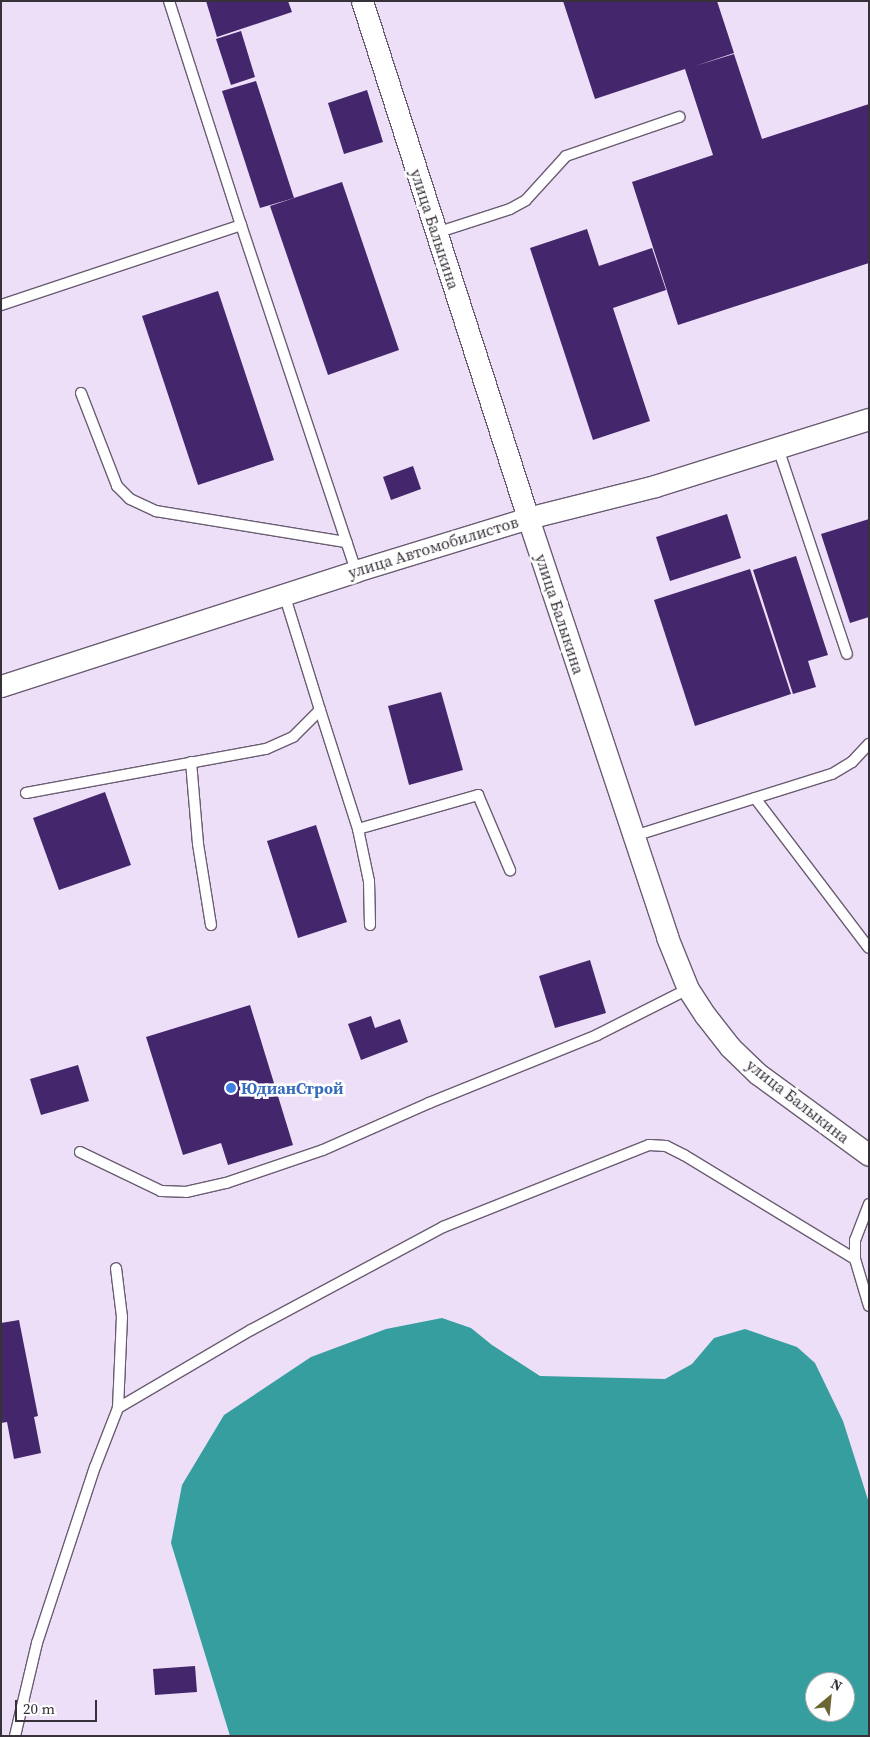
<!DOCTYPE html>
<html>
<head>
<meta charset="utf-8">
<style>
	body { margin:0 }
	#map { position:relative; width:870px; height:1737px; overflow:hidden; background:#eedff8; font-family:"Source Serif 4",serif }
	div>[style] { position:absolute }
	.water>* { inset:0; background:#369e9e }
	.building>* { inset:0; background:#43266b }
	.roads { filter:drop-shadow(1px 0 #6a5d72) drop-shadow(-1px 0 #6a5d72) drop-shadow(0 1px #6a5d72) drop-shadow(0 -1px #6a5d72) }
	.service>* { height:10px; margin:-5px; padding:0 5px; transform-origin:5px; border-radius:5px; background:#fff }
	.minor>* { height:21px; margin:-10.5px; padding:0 10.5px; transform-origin:10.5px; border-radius:10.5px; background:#fff }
	.dots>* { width:14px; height:14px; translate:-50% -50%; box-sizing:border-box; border:2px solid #fff; border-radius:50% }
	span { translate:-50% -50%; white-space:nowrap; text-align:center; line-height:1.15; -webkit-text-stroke:5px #fff; paint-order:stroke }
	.street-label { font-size:16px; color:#37313a }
	.shop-label { font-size:16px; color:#366cbe; font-weight:700 }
	.left { translate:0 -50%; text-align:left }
	.frame { position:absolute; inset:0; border:2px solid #37313a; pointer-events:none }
	.north { position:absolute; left:805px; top:1672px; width:50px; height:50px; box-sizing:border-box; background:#fff; border:1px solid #afadb0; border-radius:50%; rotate:28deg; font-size:14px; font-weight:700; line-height:20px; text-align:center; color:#37313a }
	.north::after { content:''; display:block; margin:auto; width:18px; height:22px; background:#6c6633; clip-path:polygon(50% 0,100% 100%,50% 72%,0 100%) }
	.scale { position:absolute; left:15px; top:1700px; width:82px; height:22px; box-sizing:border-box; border:2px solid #37313a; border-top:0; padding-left:6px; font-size:15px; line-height:18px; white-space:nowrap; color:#37313a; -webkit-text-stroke:4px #fff; paint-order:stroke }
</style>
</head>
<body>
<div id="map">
	<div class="water">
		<div style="clip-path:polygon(evenodd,442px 1318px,471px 1328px,492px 1345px,540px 1376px,665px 1379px,692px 1364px,714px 1338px,745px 1329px,797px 1347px,815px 1363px,843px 1421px,869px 1503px,869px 1736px,230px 1736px,171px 1543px,182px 1485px,224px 1415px,311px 1357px,386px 1329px,442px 1318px,815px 1682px,845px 1682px,845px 1712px,815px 1712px,815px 1682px)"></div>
	</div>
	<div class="building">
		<div style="clip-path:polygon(206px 1px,288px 1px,292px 12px,217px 37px)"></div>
		<div style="clip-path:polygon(563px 1px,717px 1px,734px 53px,695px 66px,734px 54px,762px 139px,869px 104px,869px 263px,678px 325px,632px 182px,713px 155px,685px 69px,595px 99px)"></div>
		<div style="clip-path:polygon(241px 31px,255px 77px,231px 85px,216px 39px)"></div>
		<div style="clip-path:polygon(256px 81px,294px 198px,260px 208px,222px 91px)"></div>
		<div style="clip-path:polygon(367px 90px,383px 142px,344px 154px,328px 103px)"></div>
		<div style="clip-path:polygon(342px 182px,399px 350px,328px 375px,270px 206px)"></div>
		<div style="clip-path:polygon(587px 229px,599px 266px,652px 248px,666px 290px,613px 308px,650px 421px,593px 440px,530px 248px)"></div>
		<div style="clip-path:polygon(218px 291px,274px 460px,198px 485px,142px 316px)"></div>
		<div style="clip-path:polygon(413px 466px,421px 489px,391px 500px,383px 477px)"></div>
		<div style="clip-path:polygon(727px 514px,741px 558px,670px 581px,656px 537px)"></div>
		<div style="clip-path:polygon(869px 519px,869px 617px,850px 623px,821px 534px)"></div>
		<div style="clip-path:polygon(796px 556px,828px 655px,808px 661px,816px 687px,793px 694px,753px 570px)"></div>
		<div style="clip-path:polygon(750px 569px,791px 694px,695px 726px,654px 600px)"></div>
		<div style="clip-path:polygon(441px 692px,463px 770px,409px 785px,388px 706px)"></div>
		<div style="clip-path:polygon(105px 792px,131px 865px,59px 890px,33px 818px)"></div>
		<div style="clip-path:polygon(316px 825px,347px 922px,298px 938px,267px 841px)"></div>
		<div style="clip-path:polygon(590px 960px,606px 1013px,555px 1028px,539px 976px)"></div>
		<div style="clip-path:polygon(250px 1005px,293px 1145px,228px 1165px,221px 1143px,183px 1155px,146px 1037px)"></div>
		<div style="clip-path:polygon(371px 1016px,375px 1028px,400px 1019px,408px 1042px,361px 1060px,348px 1024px)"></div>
		<div style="clip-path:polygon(78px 1065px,89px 1101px,41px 1115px,30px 1079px)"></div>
		<div style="clip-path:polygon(19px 1320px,38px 1416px,34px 1417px,41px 1453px,14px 1459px,7px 1422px,1px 1423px,1px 1323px)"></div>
		<div style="clip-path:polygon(195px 1666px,197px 1692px,155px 1695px,153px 1669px)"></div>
	</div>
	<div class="roads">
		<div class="service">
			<div style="left:169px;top:1px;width:235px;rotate:72.2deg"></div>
			<div style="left:241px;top:225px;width:365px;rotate:71.6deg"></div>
			<div style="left:436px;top:233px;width:78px;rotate:-18deg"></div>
			<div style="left:510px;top:209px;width:18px;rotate:-29deg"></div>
			<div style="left:526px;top:200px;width:59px;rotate:-47.7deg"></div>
			<div style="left:566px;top:156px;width:120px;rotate:-19deg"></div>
			<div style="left:1px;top:305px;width:253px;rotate:-18.4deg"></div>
			<div style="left:81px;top:393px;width:100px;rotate:68.8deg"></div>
			<div style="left:117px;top:486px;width:18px;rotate:45deg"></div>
			<div style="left:130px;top:499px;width:29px;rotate:25deg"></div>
			<div style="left:156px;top:511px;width:193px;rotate:9.3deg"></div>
			<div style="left:778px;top:448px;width:217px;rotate:71.5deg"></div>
			<div style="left:320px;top:710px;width:125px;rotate:72.3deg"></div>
			<div style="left:358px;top:829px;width:53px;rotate:78.1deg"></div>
			<div style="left:369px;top:881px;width:44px;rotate:88.7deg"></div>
			<div style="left:191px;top:762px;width:82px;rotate:85.1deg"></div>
			<div style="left:198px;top:844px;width:82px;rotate:80.9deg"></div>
			<div style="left:26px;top:793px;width:244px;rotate:-10.4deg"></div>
			<div style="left:266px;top:749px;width:30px;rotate:-24deg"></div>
			<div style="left:293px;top:737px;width:38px;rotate:-45deg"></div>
			<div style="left:320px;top:710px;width:121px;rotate:-107.2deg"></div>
			<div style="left:755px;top:798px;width:188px;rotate:52.8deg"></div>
			<div style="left:358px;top:829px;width:125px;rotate:-15.8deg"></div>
			<div style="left:478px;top:795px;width:82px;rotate:66.9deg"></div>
			<div style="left:634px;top:836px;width:207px;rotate:-17.4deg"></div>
			<div style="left:832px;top:774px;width:23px;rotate:-31deg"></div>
			<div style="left:852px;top:762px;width:25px;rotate:-47deg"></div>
			<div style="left:80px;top:1152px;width:90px;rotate:25.7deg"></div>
			<div style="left:161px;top:1191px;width:25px;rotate:2deg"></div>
			<div style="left:186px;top:1192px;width:41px;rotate:-12.7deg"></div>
			<div style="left:226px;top:1183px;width:102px;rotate:-18.8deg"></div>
			<div style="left:323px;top:1150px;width:116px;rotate:-23.9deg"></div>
			<div style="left:429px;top:1103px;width:181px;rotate:-22deg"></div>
			<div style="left:597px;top:1035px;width:102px;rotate:-26.8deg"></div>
			<div style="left:869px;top:1204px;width:39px;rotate:111deg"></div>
			<div style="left:855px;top:1240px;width:19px;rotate:90deg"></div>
			<div style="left:855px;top:1259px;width:49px;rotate:73.4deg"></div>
			<div style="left:118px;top:1408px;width:154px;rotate:-30.4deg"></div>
			<div style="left:251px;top:1330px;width:218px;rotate:-28.2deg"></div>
			<div style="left:443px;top:1227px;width:222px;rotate:-21.7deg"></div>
			<div style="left:649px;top:1145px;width:17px;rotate:3deg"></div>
			<div style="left:666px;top:1146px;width:20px;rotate:27deg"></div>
			<div style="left:684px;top:1155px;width:200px;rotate:31.3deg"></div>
			<div style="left:15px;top:1736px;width:96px;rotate:-76.7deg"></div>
			<div style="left:37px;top:1643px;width:185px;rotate:-71.8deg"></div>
			<div style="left:95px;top:1467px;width:63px;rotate:-68.7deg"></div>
			<div style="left:118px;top:1408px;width:91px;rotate:-87.5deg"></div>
			<div style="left:122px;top:1317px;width:49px;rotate:-97deg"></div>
		</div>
		<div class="minor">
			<div style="left:362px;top:1px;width:543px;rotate:72.2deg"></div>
			<div style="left:528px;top:518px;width:441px;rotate:71.6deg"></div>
			<div style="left:667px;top:937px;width:56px;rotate:68deg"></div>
			<div style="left:688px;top:989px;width:31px;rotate:57deg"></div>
			<div style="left:705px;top:1015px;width:41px;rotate:52deg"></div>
			<div style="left:730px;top:1047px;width:39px;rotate:44deg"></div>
			<div style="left:758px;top:1074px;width:137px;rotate:36.1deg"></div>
			<div style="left:1px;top:686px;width:373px;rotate:-17.9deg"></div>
			<div style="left:356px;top:571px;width:180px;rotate:-17.1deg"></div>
			<div style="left:528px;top:518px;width:131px;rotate:-14.1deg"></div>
			<div style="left:655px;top:486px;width:224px;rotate:-17.4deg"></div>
		</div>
	</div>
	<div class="dots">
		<div style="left:231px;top:1088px;background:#3f7fe0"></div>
	</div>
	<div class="street-label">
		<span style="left:435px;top:229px;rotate:72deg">улица Балыкина</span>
		<span style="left:433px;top:547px;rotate:-17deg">улица Автомобилистов</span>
		<span style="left:560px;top:614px;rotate:72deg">улица Балыкина</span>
		<span style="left:798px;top:1101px;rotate:38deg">улица Балыкина</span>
	</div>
	<div class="shop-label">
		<span class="left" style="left:241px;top:1088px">ЮдианСтрой</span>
	</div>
	<div class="frame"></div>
	<div class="north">N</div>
	<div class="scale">20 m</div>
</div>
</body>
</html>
